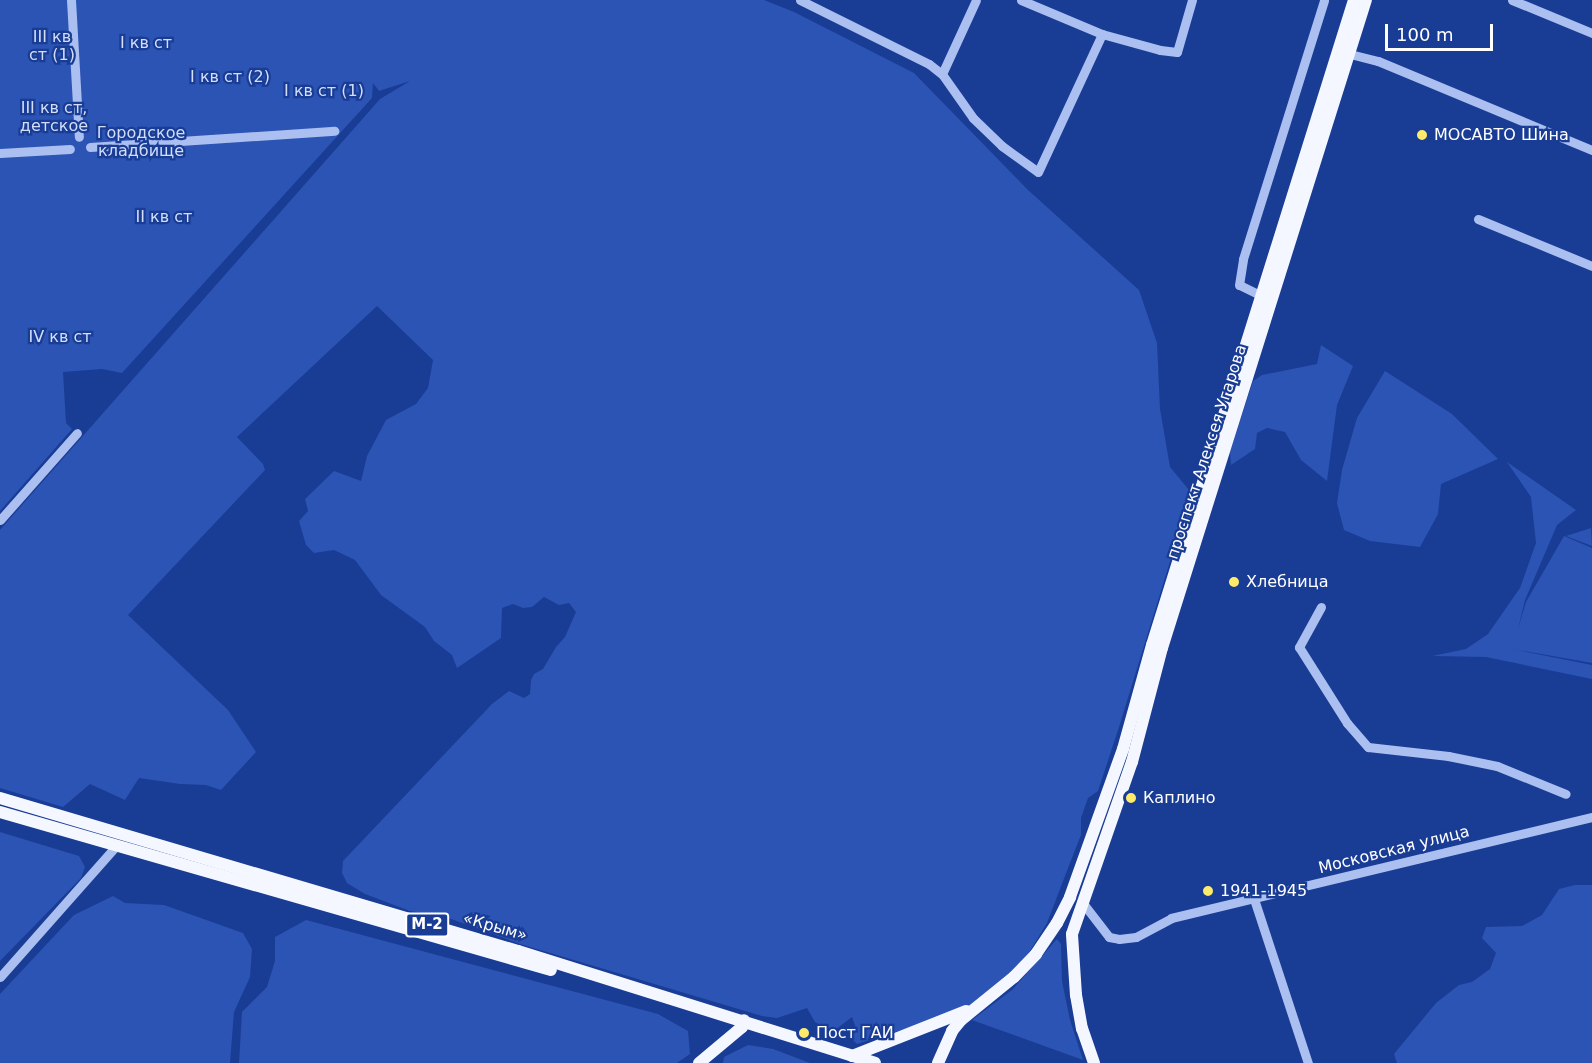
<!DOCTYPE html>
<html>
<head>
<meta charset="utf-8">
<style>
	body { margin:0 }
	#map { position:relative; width:1592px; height:1063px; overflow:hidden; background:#193c95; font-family:"DejaVu Sans",sans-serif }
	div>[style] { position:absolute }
	.green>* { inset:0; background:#2c54b4 }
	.minor>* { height:9px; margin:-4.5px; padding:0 4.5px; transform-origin:4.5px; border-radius:4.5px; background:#abbff0 }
	.major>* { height:12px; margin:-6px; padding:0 6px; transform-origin:6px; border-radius:6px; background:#f4f7ff }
	.dots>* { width:16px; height:16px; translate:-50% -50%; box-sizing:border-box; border:3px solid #193c95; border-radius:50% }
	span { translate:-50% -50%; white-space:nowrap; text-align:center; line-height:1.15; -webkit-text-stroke:4.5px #193c95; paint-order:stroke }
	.shield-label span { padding:2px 4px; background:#193c95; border:2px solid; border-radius:4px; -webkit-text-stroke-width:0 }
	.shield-label { font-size:15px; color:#fff; font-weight:700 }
	.park-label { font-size:16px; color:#d2defb }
	.poi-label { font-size:16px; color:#fff }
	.left { translate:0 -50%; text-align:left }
	.street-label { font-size:16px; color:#fff }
	.scale { position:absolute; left:1385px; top:24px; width:108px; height:27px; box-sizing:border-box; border:3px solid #fff; border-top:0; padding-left:8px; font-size:18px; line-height:21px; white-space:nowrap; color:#fff; -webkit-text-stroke:4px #193c95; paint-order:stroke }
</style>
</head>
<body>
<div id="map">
	<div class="green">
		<div style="clip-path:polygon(0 0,764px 0,794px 12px,914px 73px,1028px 190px,1139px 290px,1157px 343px,1160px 409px,1170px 467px,1189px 490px,1189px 500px,1119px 727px,1098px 791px,1088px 798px,1081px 818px,1081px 835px,1070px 863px,1047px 923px,1030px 951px,1004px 982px,968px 1009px,857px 1044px,850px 1037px,857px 1031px,852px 1017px,831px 1033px,815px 1022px,807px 1008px,777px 1018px,762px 1016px,520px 944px,443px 916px,410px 911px,365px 894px,347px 883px,342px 873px,343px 861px,492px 704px,509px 691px,524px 698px,530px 694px,531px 680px,534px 674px,543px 669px,556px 647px,565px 637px,576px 612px,569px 603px,559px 605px,544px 597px,532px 607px,523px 608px,513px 604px,502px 608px,501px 638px,457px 668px,452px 655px,434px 641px,425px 627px,381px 595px,355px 560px,334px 550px,314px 553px,306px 545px,299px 521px,308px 511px,305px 499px,334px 471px,361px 481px,367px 456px,386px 420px,416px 404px,428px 388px,433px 360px,377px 306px,237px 437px,263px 464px,265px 470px,128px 615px,228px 710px,256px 752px,221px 790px,206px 785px,180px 784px,139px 778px,125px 800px,90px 784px,63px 807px,0 788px,0 530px,380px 99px,410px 81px,379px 91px,373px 83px,372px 98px,122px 373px,102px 369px,63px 372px,66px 423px,72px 429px,0 511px)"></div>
		<div style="clip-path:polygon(1321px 345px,1353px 366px,1337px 405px,1327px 481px,1301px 460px,1285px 432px,1267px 428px,1257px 433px,1255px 449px,1231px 465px,1230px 452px,1253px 381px,1262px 375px,1317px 364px)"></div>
		<div style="clip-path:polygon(1385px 371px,1452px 414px,1498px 459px,1441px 484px,1438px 514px,1420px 547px,1370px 541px,1344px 530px,1337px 503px,1342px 470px,1357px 418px)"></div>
		<div style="clip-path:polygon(1507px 462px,1576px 510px,1557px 525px,1525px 600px,1518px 629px,1526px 602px,1564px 536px,1592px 548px,1592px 663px,1512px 649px,1592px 665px,1592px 679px,1486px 657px,1432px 656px,1466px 649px,1488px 634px,1520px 588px,1536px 543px,1531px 497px)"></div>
		<div style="clip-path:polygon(1591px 528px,1592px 546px,1566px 536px)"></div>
		<div style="clip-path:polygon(0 832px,79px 856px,85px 867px,81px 878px,0 961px)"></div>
		<div style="clip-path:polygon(1575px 885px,1592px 885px,1592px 1063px,1397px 1063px,1394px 1054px,1436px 1003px,1459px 985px,1472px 982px,1490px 969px,1496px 953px,1482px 938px,1486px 927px,1522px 926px,1542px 915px,1559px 889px)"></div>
		<div style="clip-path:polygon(113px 896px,125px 903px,164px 905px,243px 933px,252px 949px,250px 977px,234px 1012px,230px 1063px,0 1063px,0 994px,74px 915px)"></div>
		<div style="clip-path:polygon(306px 920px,658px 1014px,688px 1031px,690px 1054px,677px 1063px,239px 1063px,242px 1012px,267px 987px,275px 961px,275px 937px)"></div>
		<div style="clip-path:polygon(1057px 939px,1061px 944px,1062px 981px,1070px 1020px,1083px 1060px,972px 1020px,1012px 990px)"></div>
		<div style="clip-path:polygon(748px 1045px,773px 1049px,810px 1063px,723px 1063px,724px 1057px)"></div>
	</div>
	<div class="minor">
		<div style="left:71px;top:0;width:137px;rotate:86.7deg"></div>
		<div style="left:800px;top:0;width:144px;rotate:26.4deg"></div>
		<div style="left:929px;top:64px;width:16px;rotate:38deg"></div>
		<div style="left:942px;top:74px;width:54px;rotate:54.8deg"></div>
		<div style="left:973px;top:118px;width:40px;rotate:44deg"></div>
		<div style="left:1002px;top:146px;width:44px;rotate:35.8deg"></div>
		<div style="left:1038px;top:172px;width:152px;rotate:-65.1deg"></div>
		<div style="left:1021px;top:0;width:88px;rotate:22.8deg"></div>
		<div style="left:1102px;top:34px;width:60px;rotate:15.4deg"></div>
		<div style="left:1160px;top:50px;width:17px;rotate:7deg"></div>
		<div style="left:1177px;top:52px;width:54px;rotate:-73.9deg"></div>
		<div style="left:1512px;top:0;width:87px;rotate:22.4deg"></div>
		<div style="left:1350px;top:54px;width:29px;rotate:14deg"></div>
		<div style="left:1378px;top:61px;width:232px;rotate:22.6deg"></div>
		<div style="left:942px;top:74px;width:81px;rotate:-65.3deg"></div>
		<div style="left:90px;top:147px;width:245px;rotate:-3.8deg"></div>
		<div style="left:0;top:153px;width:70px;rotate:-3.3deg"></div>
		<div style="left:1478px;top:219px;width:123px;rotate:22.4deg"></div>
		<div style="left:1262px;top:296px;width:25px;rotate:-154deg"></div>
		<div style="left:1239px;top:285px;width:26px;rotate:-81deg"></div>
		<div style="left:1243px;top:259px;width:271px;rotate:-72.6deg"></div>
		<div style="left:0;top:520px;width:116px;rotate:-48.5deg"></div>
		<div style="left:1321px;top:607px;width:46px;rotate:118.8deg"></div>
		<div style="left:1299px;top:647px;width:90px;rotate:57.7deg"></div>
		<div style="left:1347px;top:723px;width:32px;rotate:49deg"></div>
		<div style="left:1368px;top:747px;width:81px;rotate:6.4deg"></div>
		<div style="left:1448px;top:756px;width:50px;rotate:11.5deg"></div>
		<div style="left:1497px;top:766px;width:74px;rotate:22.1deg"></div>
		<div style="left:1254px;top:899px;width:173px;rotate:71.8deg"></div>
		<div style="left:1082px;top:902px;width:44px;rotate:52.4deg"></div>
		<div style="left:1109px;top:937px;width:10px;rotate:11deg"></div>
		<div style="left:1119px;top:939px;width:17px;rotate:-7deg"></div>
		<div style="left:1136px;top:937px;width:40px;rotate:-28deg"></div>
		<div style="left:1171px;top:918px;width:433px;rotate:-13.5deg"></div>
		<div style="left:0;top:977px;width:175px;rotate:-48.5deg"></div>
	</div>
	<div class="major">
		<div style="left:0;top:798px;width:540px;rotate:16.46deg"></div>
		<div style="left:518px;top:951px;width:374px;rotate:17.4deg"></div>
		<div style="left:0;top:812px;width:573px;rotate:16deg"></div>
		<div style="left:852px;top:1056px;width:123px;rotate:-21.5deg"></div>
		<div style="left:699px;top:1063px;width:56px;rotate:-39.9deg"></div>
		<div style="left:742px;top:1027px;width:7px;rotate:-74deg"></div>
		<div style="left:938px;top:1063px;width:35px;rotate:-66deg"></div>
		<div style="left:952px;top:1031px;width:14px;rotate:-51deg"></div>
		<div style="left:961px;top:1020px;width:68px;rotate:-39.1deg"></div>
		<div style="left:1014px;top:977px;width:32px;rotate:-46deg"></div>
		<div style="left:1036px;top:954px;width:37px;rotate:-56deg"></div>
		<div style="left:1057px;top:923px;width:29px;rotate:-63deg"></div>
		<div style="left:1070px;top:897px;width:157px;rotate:-70.3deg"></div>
		<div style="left:1123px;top:749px;width:108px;rotate:-74.4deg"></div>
		<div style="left:1152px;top:645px;width:676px;rotate:-72.61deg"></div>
		<div style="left:1094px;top:1063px;width:36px;rotate:-109deg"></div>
		<div style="left:1082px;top:1029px;width:35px;rotate:-100deg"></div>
		<div style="left:1076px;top:995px;width:61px;rotate:-93.8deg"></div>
		<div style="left:1072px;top:934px;width:182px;rotate:-70.8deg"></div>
		<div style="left:1132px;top:762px;width:118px;rotate:-75.3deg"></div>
		<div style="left:1162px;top:648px;width:679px;rotate:-72.53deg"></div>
	</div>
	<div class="dots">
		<div style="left:1422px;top:135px;background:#ffeb6a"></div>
		<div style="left:1234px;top:582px;background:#ffeb6a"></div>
		<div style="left:1131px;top:798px;background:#ffeb6a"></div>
		<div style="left:1208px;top:891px;background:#ffeb6a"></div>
		<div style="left:804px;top:1033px;background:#ffeb6a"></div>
	</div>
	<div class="shield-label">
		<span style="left:427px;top:925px">М-2</span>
	</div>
	<div class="park-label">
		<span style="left:52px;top:46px">III кв<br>ст (1)</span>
		<span style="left:146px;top:43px">I кв ст</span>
		<span style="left:230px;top:77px">I кв ст (2)</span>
		<span style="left:324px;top:91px">I кв ст (1)</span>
		<span style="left:54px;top:117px">III кв ст,<br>детское</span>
		<span style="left:141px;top:142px">Городское<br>кладбище</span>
		<span style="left:164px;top:217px">II кв ст</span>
		<span style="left:60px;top:337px">IV кв ст</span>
	</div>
	<div class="poi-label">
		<span class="left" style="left:1434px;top:135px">МОСАВТО Шина</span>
		<span class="left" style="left:1246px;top:582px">Хлебница</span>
		<span class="left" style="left:1143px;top:798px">Каплино</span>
		<span class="left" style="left:1220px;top:891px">1941-1945</span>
		<span class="left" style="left:816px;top:1033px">Пост ГАИ</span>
	</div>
	<div class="street-label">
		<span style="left:1207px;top:452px;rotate:-72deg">проспект Алексея Угарова</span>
		<span style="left:1394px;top:850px;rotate:-14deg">Московская улица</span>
		<span style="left:495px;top:927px;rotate:16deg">«Крым»</span>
	</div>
	<div class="scale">100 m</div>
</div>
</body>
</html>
